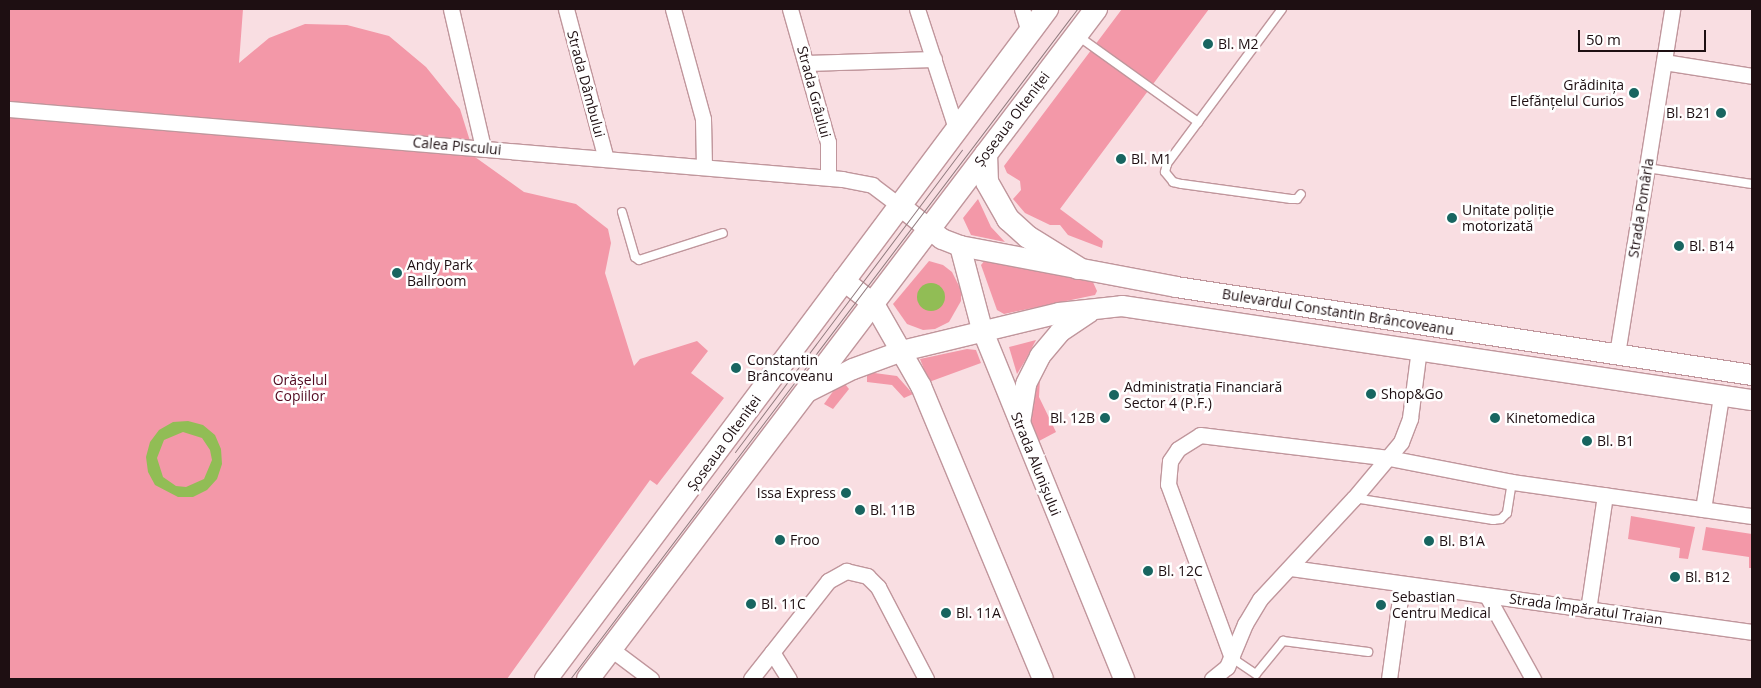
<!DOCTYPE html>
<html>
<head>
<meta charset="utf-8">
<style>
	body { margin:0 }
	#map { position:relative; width:1761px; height:688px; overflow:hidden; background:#f9dee2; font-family:"Open Sans",sans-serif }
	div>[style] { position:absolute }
	.green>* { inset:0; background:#f398a8 }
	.water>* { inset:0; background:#91bd55 }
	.round { border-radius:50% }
	.roads { filter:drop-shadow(1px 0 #c0969c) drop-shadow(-1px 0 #c0969c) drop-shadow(0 1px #c0969c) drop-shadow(0 -1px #c0969c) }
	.lane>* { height:8px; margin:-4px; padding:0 4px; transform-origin:4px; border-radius:4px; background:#fff }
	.street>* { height:15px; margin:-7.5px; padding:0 7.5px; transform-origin:7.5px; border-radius:7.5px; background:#fff }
	.secondary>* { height:20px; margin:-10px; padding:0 10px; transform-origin:10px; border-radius:10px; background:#fff }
	.primary>* { height:22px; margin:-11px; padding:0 11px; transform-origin:11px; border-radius:11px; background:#fff }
	.tram>* { height:1px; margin:-0.5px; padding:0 0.5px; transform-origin:0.5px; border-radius:0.5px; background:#917b7f }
	.dots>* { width:14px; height:14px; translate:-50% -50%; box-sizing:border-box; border:2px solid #fff; border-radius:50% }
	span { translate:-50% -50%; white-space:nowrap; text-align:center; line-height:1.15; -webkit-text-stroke:5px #fff; paint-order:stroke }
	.poi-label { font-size:14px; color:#1e0f12 }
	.left { translate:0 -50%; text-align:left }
	.right { translate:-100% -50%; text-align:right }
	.street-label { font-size:14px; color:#1e0f12 }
	.park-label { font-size:14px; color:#510920 }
	.frame { position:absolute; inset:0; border:10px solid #1e0f12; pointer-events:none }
	.scale { position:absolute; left:1578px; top:30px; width:128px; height:22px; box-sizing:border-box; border:2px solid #1e0f12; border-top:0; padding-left:6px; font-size:15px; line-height:18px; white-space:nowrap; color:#1e0f12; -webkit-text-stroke:4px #fff; paint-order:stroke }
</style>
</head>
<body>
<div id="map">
	<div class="green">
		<div style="clip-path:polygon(9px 9px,243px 9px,239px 63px,269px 38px,305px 24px,347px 25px,389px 36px,426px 67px,460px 109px,475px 157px,524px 192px,576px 204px,608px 229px,611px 243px,605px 273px,634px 366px,640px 359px,697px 341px,708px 351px,691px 373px,724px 398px,657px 485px,650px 480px,507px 679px,9px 679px)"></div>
		<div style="clip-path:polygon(1122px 9px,1209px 9px,1060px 209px,1103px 241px,1102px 248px,1068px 235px,1060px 225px,1050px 225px,1025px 213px,1013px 199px,1021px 190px,1020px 181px,1007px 173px,1004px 166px)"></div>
		<div style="clip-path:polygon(978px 199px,991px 227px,1005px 242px,971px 235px,963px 218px)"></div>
		<div style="clip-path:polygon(986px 259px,1092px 280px,1097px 291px,1095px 295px,1004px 314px,997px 310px,981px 265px)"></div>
		<div style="clip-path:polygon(929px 261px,943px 265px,952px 272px,961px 290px,961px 301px,949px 322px,935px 329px,923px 330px,907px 324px,893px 304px)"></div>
		<div style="clip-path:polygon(1036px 340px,1025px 361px,1017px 374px,1009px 347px)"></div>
		<div style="clip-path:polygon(967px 349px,976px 350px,981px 363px,929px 382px,920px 359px)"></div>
		<div style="clip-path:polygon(867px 372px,897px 376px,913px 394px,904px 398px,892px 385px,867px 382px)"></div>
		<div style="clip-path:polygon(1040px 378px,1039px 397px,1056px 432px,1039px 441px,1030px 419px,1029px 381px)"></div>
		<div style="clip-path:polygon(845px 384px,849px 389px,833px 409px,824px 404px,834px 390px)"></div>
		<div style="clip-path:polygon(1631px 516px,1695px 527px,1688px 559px,1679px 558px,1680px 548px,1628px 539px)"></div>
		<div style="clip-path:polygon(1706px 527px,1752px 534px,1752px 568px,1749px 568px,1749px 557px,1702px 550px)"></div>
	</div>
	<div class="water">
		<div class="round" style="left:917px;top:283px;width:28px;height:28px"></div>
		<div style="clip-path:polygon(evenodd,188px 421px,203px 425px,215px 435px,221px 449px,222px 464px,217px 479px,207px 490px,193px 497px,178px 497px,155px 485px,148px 472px,146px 457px,150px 442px,159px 430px,173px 422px,188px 421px,183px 432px,202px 438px,210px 450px,212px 460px,204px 479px,186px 487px,176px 486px,163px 477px,157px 458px,164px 440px,183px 432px)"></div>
	</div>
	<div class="roads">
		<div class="lane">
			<div style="left:1282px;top:9px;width:193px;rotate:126.6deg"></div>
			<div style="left:1167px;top:164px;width:8px;rotate:104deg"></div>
			<div style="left:1165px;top:172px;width:13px;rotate:51deg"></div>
			<div style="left:1173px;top:182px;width:9px;rotate:13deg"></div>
			<div style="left:1182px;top:184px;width:110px;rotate:7.8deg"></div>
			<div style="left:1291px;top:199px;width:6px"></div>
			<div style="left:1297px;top:199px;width:6px;rotate:-51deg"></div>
			<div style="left:1078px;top:36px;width:148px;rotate:35.6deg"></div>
			<div style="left:1647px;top:168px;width:106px;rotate:8.7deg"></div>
			<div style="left:622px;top:212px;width:47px;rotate:73.9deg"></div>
			<div style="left:635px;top:257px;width:5px;rotate:37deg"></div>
			<div style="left:639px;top:260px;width:88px;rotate:-17.8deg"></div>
			<div style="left:1354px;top:498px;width:141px;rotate:9deg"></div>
			<div style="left:1493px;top:520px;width:8px;rotate:-7deg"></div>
			<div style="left:1501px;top:519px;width:8px;rotate:-45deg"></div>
			<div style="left:1507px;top:513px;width:31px;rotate:-81deg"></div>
			<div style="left:1232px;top:658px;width:29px;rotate:34deg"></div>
			<div style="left:1256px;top:674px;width:43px;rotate:-50.7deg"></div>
			<div style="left:1283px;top:641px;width:86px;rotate:7.4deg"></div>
		</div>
		<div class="street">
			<div style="left:451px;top:9px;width:143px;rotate:77deg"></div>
			<div style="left:566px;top:9px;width:155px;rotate:75.1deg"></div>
			<div style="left:673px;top:9px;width:114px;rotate:74.7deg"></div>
			<div style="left:703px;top:119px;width:48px;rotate:88.8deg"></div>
			<div style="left:790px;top:9px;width:138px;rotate:74.1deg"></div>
			<div style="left:828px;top:142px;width:35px;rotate:90deg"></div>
			<div style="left:917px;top:9px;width:125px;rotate:71.9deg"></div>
			<div style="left:1022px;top:9px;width:24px;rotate:73deg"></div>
			<div style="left:1664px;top:62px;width:89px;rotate:9deg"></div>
			<div style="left:806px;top:63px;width:128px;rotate:-1.8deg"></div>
			<div style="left:9px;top:109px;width:836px;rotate:4.8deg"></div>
			<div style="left:842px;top:179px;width:31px;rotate:11deg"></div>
			<div style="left:872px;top:185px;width:34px;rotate:37deg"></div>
			<div style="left:1617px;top:354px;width:349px;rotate:-80.9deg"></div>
			<div style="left:1703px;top:509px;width:114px;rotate:-80.9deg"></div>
			<div style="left:1291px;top:568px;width:465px;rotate:7.9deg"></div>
			<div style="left:1487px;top:596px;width:95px;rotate:61deg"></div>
			<div style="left:1588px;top:610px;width:116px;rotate:-81.6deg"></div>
			<div style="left:611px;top:649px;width:50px;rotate:36.9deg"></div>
			<div style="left:772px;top:652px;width:32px;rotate:58deg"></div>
			<div style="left:1232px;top:658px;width:185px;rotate:-110.2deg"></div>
			<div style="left:1168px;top:484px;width:23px;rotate:-85deg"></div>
			<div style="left:1170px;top:461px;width:14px;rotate:-56deg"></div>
			<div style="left:1178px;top:449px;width:26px;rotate:-32deg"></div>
			<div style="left:1200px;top:435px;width:190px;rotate:6.9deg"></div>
			<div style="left:1389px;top:458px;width:125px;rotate:11deg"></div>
			<div style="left:1512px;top:482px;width:242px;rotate:8.1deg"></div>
			<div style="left:751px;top:679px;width:125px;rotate:-51.8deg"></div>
			<div style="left:828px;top:581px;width:21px;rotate:-29deg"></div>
			<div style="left:846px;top:571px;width:22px;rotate:13deg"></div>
			<div style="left:867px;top:576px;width:16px;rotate:45deg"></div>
			<div style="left:878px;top:587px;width:104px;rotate:62.4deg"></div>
			<div style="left:1212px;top:679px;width:19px;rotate:-39deg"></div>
			<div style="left:1227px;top:667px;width:47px;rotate:-67.3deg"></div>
			<div style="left:1245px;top:624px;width:29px;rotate:-59deg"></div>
			<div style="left:1260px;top:599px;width:138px;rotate:-47.1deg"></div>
			<div style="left:1354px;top:498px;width:73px;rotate:-50deg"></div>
			<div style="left:1401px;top:442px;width:26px;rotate:-69deg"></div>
			<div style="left:1410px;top:418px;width:70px;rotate:-82.6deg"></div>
			<div style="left:1389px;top:679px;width:96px;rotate:-82.2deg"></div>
		</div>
		<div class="secondary">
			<div style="left:899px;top:205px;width:55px;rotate:38.3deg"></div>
			<div style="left:942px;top:239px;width:19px;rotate:21deg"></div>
			<div style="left:960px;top:246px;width:220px;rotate:10.7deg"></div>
			<div style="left:1176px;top:287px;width:583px;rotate:8.69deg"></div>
			<div style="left:960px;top:246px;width:86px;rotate:75.2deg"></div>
			<div style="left:982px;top:329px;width:378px;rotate:67.9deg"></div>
			<div style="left:843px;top:280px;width:39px;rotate:38deg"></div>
			<div style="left:874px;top:304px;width:95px;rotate:60.2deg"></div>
			<div style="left:921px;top:386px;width:317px;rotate:67.4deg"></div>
			<div style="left:807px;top:392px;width:51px;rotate:-26.6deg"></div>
			<div style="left:853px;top:369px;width:52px;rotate:-20.2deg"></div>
			<div style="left:902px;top:351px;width:162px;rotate:-13.6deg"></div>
			<div style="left:1059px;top:313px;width:63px;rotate:-6.3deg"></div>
			<div style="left:1122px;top:306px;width:637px;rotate:8.49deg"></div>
			<div style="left:1020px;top:423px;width:39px;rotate:-81deg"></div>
			<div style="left:1026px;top:384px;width:31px;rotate:-63deg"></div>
			<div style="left:1040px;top:356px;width:31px;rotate:-50deg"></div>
			<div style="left:1060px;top:332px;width:36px;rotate:-34deg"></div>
		</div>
		<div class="primary">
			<div style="left:986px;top:154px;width:28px;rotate:88deg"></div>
			<div style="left:987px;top:182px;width:43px;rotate:60.4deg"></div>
			<div style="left:1008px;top:219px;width:27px;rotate:42deg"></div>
			<div style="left:1028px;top:237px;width:59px;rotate:31.8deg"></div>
			<div style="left:546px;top:679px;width:837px;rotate:-53.21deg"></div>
			<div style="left:588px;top:679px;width:841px;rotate:-52.83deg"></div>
		</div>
	</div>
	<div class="tram">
		<div style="left:735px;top:452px;width:378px;rotate:-53.1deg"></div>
		<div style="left:570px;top:679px;width:840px;rotate:-52.88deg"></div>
	</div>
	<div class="dots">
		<div style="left:1208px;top:44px;background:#186560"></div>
		<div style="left:1634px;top:93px;background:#186560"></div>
		<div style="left:1721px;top:113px;background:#186560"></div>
		<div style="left:1121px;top:159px;background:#186560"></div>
		<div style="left:1452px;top:218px;background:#186560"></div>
		<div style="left:1679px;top:246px;background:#186560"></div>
		<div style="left:397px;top:273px;background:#186560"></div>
		<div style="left:736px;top:368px;background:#186560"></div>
		<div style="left:1371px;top:394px;background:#186560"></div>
		<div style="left:1114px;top:395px;background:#186560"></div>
		<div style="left:1105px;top:418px;background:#186560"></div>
		<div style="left:1495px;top:418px;background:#186560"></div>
		<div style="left:1587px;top:441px;background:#186560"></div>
		<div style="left:846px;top:493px;background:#186560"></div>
		<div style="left:860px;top:510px;background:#186560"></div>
		<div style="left:780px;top:540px;background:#186560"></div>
		<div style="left:1429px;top:541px;background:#186560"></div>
		<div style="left:1148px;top:571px;background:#186560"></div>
		<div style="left:1675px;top:577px;background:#186560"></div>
		<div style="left:751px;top:604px;background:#186560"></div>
		<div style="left:1381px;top:605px;background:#186560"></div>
		<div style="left:946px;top:613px;background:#186560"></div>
	</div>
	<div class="poi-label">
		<span class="left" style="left:1218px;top:44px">Bl. M2</span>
		<span class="right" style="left:1624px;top:93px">Grădinița<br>Elefănțelul Curios</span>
		<span class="right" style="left:1711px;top:113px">Bl. B21</span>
		<span class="left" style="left:1131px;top:159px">Bl. M1</span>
		<span class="left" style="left:1462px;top:218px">Unitate poliție<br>motorizată</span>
		<span class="left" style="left:1689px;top:246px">Bl. B14</span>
		<span class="left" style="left:407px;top:273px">Andy Park<br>Ballroom</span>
		<span class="left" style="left:747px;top:368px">Constantin<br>Brâncoveanu</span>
		<span class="left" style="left:1124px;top:395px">Administrația Financiară<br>Sector 4 (P.F.)</span>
		<span class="left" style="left:1381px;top:394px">Shop&amp;Go</span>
		<span class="right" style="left:1095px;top:418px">Bl. 12B</span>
		<span class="left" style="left:1506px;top:418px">Kinetomedica</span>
		<span class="left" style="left:1597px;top:441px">Bl. B1</span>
		<span class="right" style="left:836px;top:493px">Issa Express</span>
		<span class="left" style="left:870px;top:510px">Bl. 11B</span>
		<span class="left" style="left:790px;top:540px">Froo</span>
		<span class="left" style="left:1439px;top:541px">Bl. B1A</span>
		<span class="left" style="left:1158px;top:571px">Bl. 12C</span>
		<span class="left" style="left:1685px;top:577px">Bl. B12</span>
		<span class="left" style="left:1392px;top:605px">Sebastian<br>Centru Medical</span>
		<span class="left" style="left:761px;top:604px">Bl. 11C</span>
		<span class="left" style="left:956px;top:613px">Bl. 11A</span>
	</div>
	<div class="street-label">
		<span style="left:586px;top:84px;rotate:75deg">Strada Dâmbului</span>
		<span style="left:814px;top:92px;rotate:75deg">Strada Grâului</span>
		<span style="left:1012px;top:119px;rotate:-53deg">Șoseaua Olteniței</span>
		<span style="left:457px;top:146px;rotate:5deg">Calea Piscului</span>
		<span style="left:1641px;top:208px;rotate:-81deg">Strada Pomârla</span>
		<span style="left:1338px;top:312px;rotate:9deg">Bulevardul Constantin Brâncoveanu</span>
		<span style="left:724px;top:443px;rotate:-54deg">Șoseaua Olteniței</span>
		<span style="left:1036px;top:464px;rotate:68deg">Strada Alunișului</span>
		<span style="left:1586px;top:609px;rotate:8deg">Strada Împăratul Traian</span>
	</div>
	<div class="park-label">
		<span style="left:300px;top:388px">Orășelul<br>Copiilor</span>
	</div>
	<div class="frame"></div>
	<div class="scale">50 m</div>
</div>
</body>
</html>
